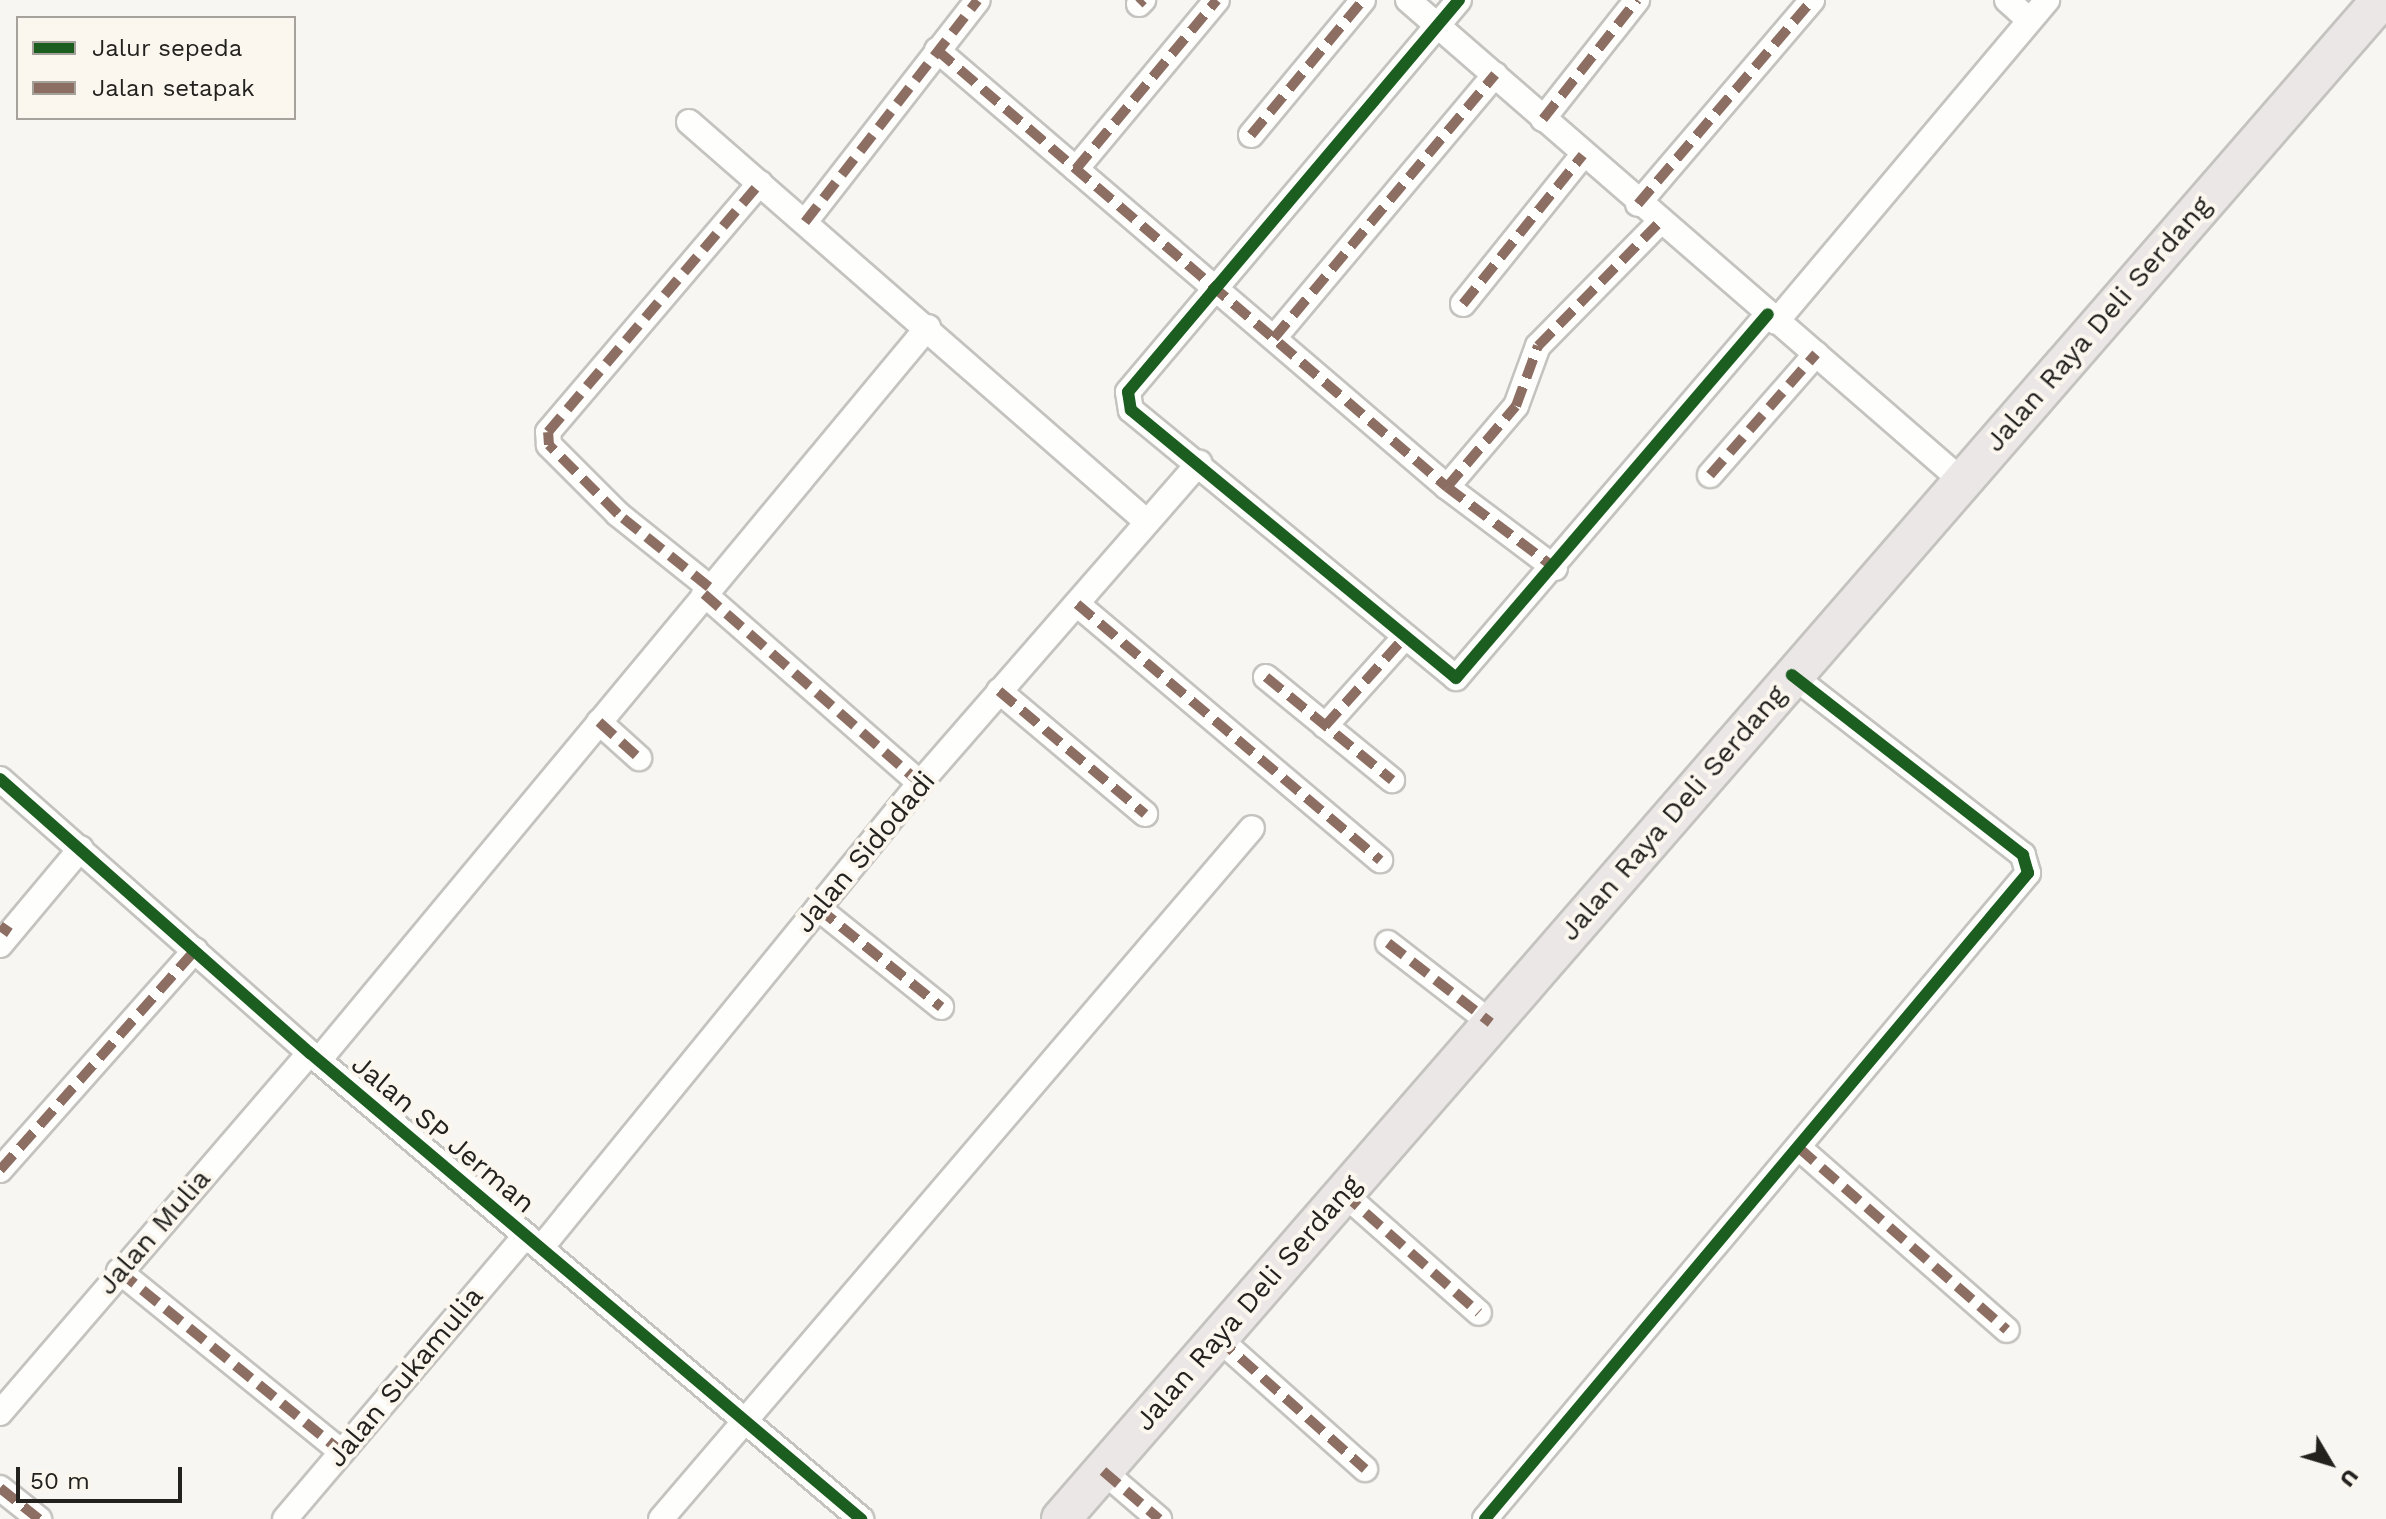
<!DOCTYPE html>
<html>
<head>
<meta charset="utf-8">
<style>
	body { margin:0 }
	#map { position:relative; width:2386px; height:1519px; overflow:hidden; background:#f8f6f2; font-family:"Work Sans",sans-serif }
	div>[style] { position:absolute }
	.roads { filter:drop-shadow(2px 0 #c4c3bf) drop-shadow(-2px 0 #c4c3bf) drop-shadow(0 2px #c4c3bf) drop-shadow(0 -2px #c4c3bf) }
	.street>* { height:24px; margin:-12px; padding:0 12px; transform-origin:12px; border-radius:12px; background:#fefefd }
	.primary>* { height:38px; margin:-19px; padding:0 19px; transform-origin:19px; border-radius:19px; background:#ebe7e7 }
	.quiet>* { height:10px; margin-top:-5px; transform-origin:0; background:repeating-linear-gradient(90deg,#8d6e63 0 20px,transparent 0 30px) }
	.cycleway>* { height:12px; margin:-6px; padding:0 6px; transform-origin:6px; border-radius:6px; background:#1b5e20 }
	span { translate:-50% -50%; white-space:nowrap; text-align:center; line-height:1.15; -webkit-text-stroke:8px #fbf7ef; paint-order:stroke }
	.street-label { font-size:28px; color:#23221f }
	.legend { position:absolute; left:16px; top:16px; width:280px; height:104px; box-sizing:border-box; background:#fbf7ef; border:2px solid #a5a29c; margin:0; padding:10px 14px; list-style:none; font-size:24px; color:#23221f }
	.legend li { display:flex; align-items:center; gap:16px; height:40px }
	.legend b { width:40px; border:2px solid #a5a29c }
	.north { position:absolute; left:2290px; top:1423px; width:80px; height:80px; -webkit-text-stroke:6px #fbf7ef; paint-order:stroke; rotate:128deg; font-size:22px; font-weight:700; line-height:32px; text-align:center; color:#23221f }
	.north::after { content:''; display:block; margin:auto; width:28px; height:36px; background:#23221f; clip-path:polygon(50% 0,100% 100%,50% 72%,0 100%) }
	.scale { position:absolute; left:16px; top:1467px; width:166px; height:36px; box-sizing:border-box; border:4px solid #23221f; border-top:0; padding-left:10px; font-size:24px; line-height:28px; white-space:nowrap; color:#23221f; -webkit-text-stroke:6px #fbf7ef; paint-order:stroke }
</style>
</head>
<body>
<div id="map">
	<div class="roads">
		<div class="street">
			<div style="left:1408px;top:0;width:732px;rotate:40.96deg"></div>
			<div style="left:1459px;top:0;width:513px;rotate:130.18deg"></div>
			<div style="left:1128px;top:392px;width:18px;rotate:81deg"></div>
			<div style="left:1131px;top:410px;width:421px;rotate:39.5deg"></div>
			<div style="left:1456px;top:678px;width:479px;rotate:-49.4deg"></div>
			<div style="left:2007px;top:0;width:30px;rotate:42deg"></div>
			<div style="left:1139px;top:4px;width:6px;rotate:-45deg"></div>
			<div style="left:937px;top:50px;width:672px;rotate:40.59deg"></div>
			<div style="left:1447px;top:487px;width:135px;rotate:36.9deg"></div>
			<div style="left:1543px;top:119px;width:152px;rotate:-51.7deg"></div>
			<div style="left:689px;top:122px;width:608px;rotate:41.13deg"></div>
			<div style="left:1251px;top:135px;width:175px;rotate:-50.3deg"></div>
			<div style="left:1076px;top:169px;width:220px;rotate:-50.2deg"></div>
			<div style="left:1638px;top:204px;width:268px;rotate:-49.5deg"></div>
			<div style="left:805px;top:222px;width:281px;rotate:-52.1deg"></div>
			<div style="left:1463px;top:304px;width:191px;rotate:-51.2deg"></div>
			<div style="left:1776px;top:322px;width:421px;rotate:-49.9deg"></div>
			<div style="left:1274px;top:338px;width:344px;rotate:-50deg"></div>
			<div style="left:1710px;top:475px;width:161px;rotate:-48.8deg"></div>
			<div style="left:1447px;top:487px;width:106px;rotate:-49.6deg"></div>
			<div style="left:1516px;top:406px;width:64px;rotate:-69.9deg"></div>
			<div style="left:1538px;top:346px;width:173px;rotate:-45.5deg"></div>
			<div style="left:709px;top:587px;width:117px;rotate:-141.3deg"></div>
			<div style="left:618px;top:514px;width:98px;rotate:-135deg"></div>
			<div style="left:549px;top:445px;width:13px;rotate:-94deg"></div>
			<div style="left:548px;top:432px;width:327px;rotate:-49.6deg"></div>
			<div style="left:704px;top:594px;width:287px;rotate:41.2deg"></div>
			<div style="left:1077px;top:604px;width:397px;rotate:40.2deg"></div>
			<div style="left:1266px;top:677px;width:163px;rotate:39.3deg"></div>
			<div style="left:999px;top:691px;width:191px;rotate:40.1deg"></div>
			<div style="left:599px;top:722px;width:54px;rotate:42deg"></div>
			<div style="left:1325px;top:726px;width:118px;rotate:-48.1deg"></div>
			<div style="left:0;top:779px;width:414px;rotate:41.5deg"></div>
			<div style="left:310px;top:1053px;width:722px;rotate:40.22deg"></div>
			<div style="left:818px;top:908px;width:158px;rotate:38.8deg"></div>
			<div style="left:1388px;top:943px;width:130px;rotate:37.8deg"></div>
			<div style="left:0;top:945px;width:126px;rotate:-50.1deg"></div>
			<div style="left:319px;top:1060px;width:953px;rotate:-50.28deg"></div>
			<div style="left:1799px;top:1148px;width:276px;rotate:41.2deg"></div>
			<div style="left:0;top:1170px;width:294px;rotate:-48.4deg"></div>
			<div style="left:1343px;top:1193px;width:181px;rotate:41.4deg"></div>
			<div style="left:541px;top:1248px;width:600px;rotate:-50.82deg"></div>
			<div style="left:920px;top:783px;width:425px;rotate:-48.9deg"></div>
			<div style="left:119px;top:1271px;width:287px;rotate:39.1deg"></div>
			<div style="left:1218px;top:1338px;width:197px;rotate:41.7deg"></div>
			<div style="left:0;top:1413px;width:475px;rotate:-49.3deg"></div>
			<div style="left:1103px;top:1471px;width:74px;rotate:40.6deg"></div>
			<div style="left:0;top:1488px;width:50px;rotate:38.5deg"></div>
			<div style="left:285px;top:1519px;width:371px;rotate:-49.7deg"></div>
			<div style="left:661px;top:1519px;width:909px;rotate:-49.46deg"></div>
			<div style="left:1485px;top:1519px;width:844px;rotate:-49.95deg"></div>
			<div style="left:2028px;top:873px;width:19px;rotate:-106deg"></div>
			<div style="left:2023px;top:855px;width:293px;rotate:-142.1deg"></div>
		</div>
		<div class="primary">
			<div style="left:1061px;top:1519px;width:2012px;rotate:-49.01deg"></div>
		</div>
	</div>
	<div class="quiet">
		<div style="left:1139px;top:4px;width:6px;rotate:-45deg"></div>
		<div style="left:937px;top:50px;width:672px;rotate:40.59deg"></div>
		<div style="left:1447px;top:487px;width:135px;rotate:36.9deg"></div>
		<div style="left:1543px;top:119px;width:152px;rotate:-51.7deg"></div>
		<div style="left:1251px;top:135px;width:175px;rotate:-50.3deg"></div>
		<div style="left:1076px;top:169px;width:220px;rotate:-50.2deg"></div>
		<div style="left:1638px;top:204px;width:268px;rotate:-49.5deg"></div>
		<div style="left:805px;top:222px;width:281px;rotate:-52.1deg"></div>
		<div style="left:1463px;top:304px;width:191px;rotate:-51.2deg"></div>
		<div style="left:1274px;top:338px;width:344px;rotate:-50deg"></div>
		<div style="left:1710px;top:475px;width:161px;rotate:-48.8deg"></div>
		<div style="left:1447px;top:487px;width:106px;rotate:-49.6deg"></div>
		<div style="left:1516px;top:406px;width:64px;rotate:-69.9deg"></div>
		<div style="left:1538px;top:346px;width:173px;rotate:-45.5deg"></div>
		<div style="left:709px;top:587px;width:117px;rotate:-141.3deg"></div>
		<div style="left:618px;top:514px;width:98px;rotate:-135deg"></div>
		<div style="left:549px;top:445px;width:13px;rotate:-94deg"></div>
		<div style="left:548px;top:432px;width:327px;rotate:-49.6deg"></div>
		<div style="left:704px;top:594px;width:287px;rotate:41.2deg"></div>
		<div style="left:1077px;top:604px;width:397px;rotate:40.2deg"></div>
		<div style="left:1266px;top:677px;width:163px;rotate:39.3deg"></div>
		<div style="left:999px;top:691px;width:191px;rotate:40.1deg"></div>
		<div style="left:599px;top:722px;width:54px;rotate:42deg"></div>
		<div style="left:1325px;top:726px;width:118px;rotate:-48.1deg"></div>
		<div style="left:818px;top:908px;width:158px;rotate:38.8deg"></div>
		<div style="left:0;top:926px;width:12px;rotate:35deg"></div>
		<div style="left:1388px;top:943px;width:130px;rotate:37.8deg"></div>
		<div style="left:1799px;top:1148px;width:276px;rotate:41.2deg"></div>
		<div style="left:0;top:1170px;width:294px;rotate:-48.4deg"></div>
		<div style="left:1343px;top:1193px;width:181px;rotate:41.4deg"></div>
		<div style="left:119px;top:1271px;width:287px;rotate:39.1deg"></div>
		<div style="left:1218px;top:1338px;width:197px;rotate:41.7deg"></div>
		<div style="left:1103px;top:1471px;width:74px;rotate:40.6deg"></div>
		<div style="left:0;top:1488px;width:50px;rotate:38.5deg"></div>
	</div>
	<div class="cycleway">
		<div style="left:1459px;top:0;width:513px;rotate:130.18deg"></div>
		<div style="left:1128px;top:392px;width:18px;rotate:81deg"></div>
		<div style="left:1131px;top:410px;width:421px;rotate:39.5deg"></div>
		<div style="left:1456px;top:678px;width:479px;rotate:-49.4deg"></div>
		<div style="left:0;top:779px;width:414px;rotate:41.5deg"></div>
		<div style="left:310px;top:1053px;width:722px;rotate:40.22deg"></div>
		<div style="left:1485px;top:1519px;width:844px;rotate:-49.95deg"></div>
		<div style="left:2028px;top:873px;width:19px;rotate:-106deg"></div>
		<div style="left:2023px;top:855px;width:293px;rotate:-142.1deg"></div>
	</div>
	<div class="street-label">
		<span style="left:2098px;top:324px;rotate:-49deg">Jalan Raya Deli Serdang</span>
		<span style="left:1673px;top:813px;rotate:-49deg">Jalan Raya Deli Serdang</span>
		<span style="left:865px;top:852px;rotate:-50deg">Jalan Sidodadi</span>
		<span style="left:443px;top:1134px;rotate:40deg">Jalan SP Jerman</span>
		<span style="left:154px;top:1232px;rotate:-49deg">Jalan Mulia</span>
		<span style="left:1248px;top:1303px;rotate:-49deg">Jalan Raya Deli Serdang</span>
		<span style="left:405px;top:1377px;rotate:-50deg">Jalan Sukamulia</span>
	</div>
	<ul class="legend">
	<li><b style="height:10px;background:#1b5e20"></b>Jalur sepeda</li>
	<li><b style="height:10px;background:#8d6e63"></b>Jalan setapak</li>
	</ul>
	<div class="north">U</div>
	<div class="scale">50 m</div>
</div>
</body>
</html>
